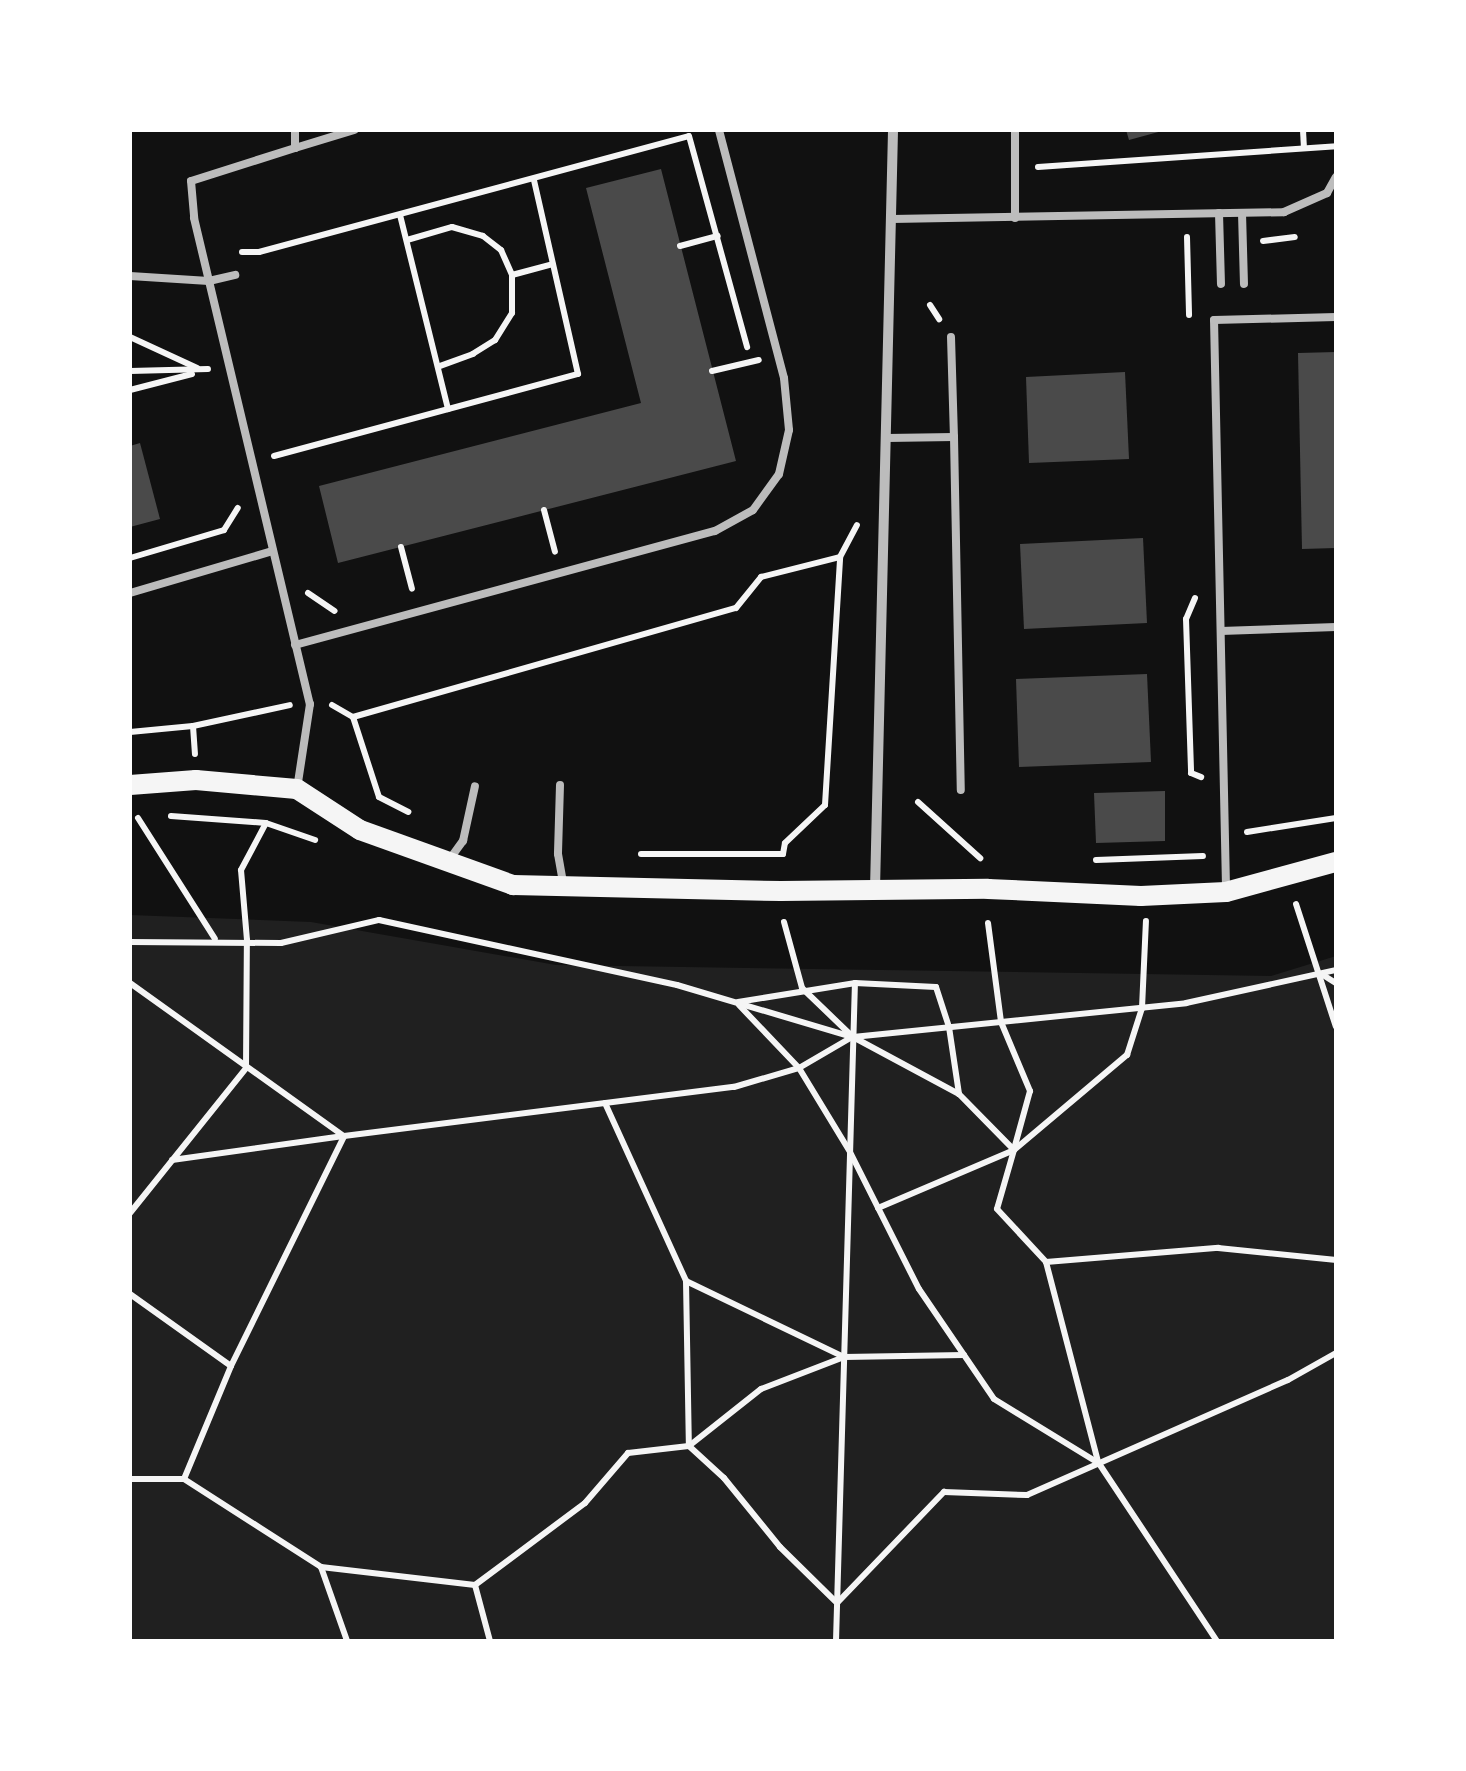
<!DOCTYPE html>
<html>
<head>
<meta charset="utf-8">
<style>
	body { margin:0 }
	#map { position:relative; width:1466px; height:1771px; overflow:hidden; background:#111; font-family:Literata,serif }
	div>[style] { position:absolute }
	.green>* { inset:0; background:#202020 }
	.building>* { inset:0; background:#4a4a4a }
	.path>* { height:6px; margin:-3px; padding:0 3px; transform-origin:3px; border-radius:3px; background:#f5f5f5 }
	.service>* { height:8px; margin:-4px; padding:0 4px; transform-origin:4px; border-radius:4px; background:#bcbcbc }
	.minor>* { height:10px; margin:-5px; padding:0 5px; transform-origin:5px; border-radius:5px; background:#bcbcbc }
	.secondary>* { height:20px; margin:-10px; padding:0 10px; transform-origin:10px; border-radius:10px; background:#f5f5f5 }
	span { translate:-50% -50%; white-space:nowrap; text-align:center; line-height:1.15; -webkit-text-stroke:9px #fff; paint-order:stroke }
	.frame { position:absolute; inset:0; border:132px solid #fff; pointer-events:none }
</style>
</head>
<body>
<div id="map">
	<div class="green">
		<div style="clip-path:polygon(130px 915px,311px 922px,556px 965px,1271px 976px,1336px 956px,1336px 1641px,130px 1641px)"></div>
	</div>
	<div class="building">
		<div style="clip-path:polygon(1126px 130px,1162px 130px,1162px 131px,1129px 140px)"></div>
		<div style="clip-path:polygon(661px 169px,736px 461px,338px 563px,319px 486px,641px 403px,586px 188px)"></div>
		<div style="clip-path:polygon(1336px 352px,1336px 548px,1302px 549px,1298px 353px)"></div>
		<div style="clip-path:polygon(1125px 372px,1129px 459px,1029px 463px,1026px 377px)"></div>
		<div style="clip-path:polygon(140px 443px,160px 519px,130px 527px,130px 446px)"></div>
		<div style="clip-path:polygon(1143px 538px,1147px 623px,1024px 629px,1020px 544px)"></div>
		<div style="clip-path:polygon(1147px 674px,1151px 762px,1019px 767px,1016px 679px)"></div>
		<div style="clip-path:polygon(1165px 791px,1165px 841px,1096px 843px,1094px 793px)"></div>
	</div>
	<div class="path">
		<div style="left:1303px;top:130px;width:18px;rotate:87deg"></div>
		<div style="left:689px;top:136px;width:219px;rotate:74.6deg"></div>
		<div style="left:1038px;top:167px;width:299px;rotate:-4deg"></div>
		<div style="left:400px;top:215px;width:200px;rotate:76.1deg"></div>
		<div style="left:1187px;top:237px;width:78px;rotate:88.5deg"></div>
		<div style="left:407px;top:240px;width:47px;rotate:-16.1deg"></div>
		<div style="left:452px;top:227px;width:32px;rotate:16deg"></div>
		<div style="left:483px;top:236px;width:23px;rotate:38deg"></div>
		<div style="left:501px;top:250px;width:27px;rotate:66deg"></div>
		<div style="left:512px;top:275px;width:38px;rotate:90deg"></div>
		<div style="left:512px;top:313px;width:32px;rotate:122deg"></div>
		<div style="left:495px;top:340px;width:26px;rotate:148deg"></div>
		<div style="left:473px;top:354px;width:37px;rotate:160deg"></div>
		<div style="left:1263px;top:241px;width:32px;rotate:-7deg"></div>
		<div style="left:680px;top:246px;width:39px;rotate:-15deg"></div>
		<div style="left:242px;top:252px;width:17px"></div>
		<div style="left:259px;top:252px;width:445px;rotate:-15.1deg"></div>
		<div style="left:512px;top:275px;width:42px;rotate:-15deg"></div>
		<div style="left:930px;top:305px;width:17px;rotate:57deg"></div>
		<div style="left:130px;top:337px;width:74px;rotate:24.8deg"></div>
		<div style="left:130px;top:371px;width:78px;rotate:-1.5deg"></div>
		<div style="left:712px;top:371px;width:48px;rotate:-13.2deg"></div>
		<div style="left:130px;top:390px;width:64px;rotate:-14.5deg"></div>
		<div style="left:274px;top:456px;width:315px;rotate:-15.1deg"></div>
		<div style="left:578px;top:374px;width:198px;rotate:-102.8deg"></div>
		<div style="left:544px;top:510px;width:43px;rotate:75.3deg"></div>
		<div style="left:401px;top:547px;width:43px;rotate:75.3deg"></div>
		<div style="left:130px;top:558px;width:98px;rotate:-16.6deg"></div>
		<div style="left:224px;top:530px;width:26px;rotate:-58deg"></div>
		<div style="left:308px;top:593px;width:32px;rotate:34deg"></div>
		<div style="left:1195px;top:598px;width:23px;rotate:113deg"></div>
		<div style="left:1186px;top:619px;width:154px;rotate:88.1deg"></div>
		<div style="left:1191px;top:773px;width:11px;rotate:22deg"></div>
		<div style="left:332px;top:705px;width:24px;rotate:30deg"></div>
		<div style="left:353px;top:717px;width:398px;rotate:-15.9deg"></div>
		<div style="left:736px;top:608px;width:40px;rotate:-51deg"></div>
		<div style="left:761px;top:577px;width:81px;rotate:-14.2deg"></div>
		<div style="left:353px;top:717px;width:84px;rotate:72deg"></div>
		<div style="left:379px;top:797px;width:33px;rotate:27deg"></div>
		<div style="left:193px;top:726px;width:28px;rotate:86deg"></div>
		<div style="left:130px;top:732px;width:63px;rotate:-5.4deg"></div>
		<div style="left:193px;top:726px;width:99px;rotate:-12.2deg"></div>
		<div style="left:918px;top:802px;width:84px;rotate:42.1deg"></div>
		<div style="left:171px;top:816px;width:95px;rotate:4.2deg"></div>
		<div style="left:266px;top:823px;width:52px;rotate:19.1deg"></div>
		<div style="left:138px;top:818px;width:143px;rotate:57.5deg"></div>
		<div style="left:1247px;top:832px;width:90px;rotate:-8.9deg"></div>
		<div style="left:641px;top:854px;width:142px"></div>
		<div style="left:783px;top:854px;width:11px;rotate:-80deg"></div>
		<div style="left:785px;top:843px;width:55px;rotate:-43.5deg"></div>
		<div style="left:825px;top:805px;width:248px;rotate:-86.5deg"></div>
		<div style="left:840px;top:557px;width:36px;rotate:-62deg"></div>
		<div style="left:1096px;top:860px;width:107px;rotate:-2.1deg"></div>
		<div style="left:1296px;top:904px;width:129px;rotate:72deg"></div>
		<div style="left:784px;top:922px;width:68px;rotate:74.7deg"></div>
		<div style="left:802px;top:988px;width:71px;rotate:43.9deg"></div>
		<div style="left:853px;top:1037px;width:120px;rotate:28.3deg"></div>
		<div style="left:959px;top:1094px;width:78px;rotate:45.5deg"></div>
		<div style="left:1014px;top:1150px;width:61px;rotate:106.1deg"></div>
		<div style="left:997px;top:1209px;width:72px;rotate:47.2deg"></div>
		<div style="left:1046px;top:1262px;width:207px;rotate:75.4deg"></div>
		<div style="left:1098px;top:1462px;width:215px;rotate:56.4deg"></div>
		<div style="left:988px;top:923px;width:100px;rotate:82.5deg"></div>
		<div style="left:1001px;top:1022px;width:75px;rotate:67.2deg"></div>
		<div style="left:1030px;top:1091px;width:60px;rotate:105.4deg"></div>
		<div style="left:130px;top:942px;width:151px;rotate:0.4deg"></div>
		<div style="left:281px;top:943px;width:101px;rotate:-13.2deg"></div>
		<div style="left:379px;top:920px;width:305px;rotate:12.3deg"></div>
		<div style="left:677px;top:985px;width:184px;rotate:16.5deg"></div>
		<div style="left:853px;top:1037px;width:335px;rotate:-5.8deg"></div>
		<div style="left:1186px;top:1003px;width:154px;rotate:-12.4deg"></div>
		<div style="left:1323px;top:975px;width:15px;rotate:32deg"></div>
		<div style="left:130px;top:983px;width:263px;rotate:35.6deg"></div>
		<div style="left:344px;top:1136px;width:393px;rotate:-7.2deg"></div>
		<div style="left:734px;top:1087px;width:68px;rotate:-16.3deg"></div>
		<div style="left:799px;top:1068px;width:61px;rotate:-30.3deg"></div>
		<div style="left:738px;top:1002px;width:119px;rotate:-9.2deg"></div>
		<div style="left:855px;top:983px;width:81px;rotate:2.8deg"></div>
		<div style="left:936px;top:987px;width:42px;rotate:72deg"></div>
		<div style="left:949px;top:1027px;width:68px;rotate:81.5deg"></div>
		<div style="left:739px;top:1005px;width:87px;rotate:46.4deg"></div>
		<div style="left:799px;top:1068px;width:98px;rotate:58.7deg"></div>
		<div style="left:850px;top:1152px;width:153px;rotate:63.3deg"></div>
		<div style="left:919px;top:1289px;width:133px;rotate:55.7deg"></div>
		<div style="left:994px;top:1399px;width:121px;rotate:31.5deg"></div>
		<div style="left:605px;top:1103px;width:196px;rotate:65.5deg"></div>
		<div style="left:686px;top:1281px;width:175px;rotate:25.7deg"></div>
		<div style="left:172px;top:1160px;width:173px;rotate:-8deg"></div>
		<div style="left:878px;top:1208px;width:148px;rotate:-23.1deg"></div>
		<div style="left:1014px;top:1150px;width:148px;rotate:-40.1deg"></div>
		<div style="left:1127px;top:1055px;width:49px;rotate:-72.3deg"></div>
		<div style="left:1142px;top:1008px;width:87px;rotate:-87.4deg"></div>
		<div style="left:130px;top:1213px;width:186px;rotate:-51.3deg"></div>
		<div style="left:246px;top:1068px;width:128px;rotate:-89.6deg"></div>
		<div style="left:247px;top:940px;width:70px;rotate:-94.9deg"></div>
		<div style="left:241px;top:870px;width:53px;rotate:-62deg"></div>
		<div style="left:1046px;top:1262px;width:173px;rotate:-4.7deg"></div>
		<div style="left:1218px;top:1248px;width:119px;rotate:5.8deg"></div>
		<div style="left:686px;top:1281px;width:164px;rotate:89deg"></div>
		<div style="left:130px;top:1294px;width:124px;rotate:35.5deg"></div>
		<div style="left:689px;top:1446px;width:92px;rotate:-38.4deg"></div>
		<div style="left:761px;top:1389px;width:89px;rotate:-21.1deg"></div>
		<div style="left:844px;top:1357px;width:120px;rotate:-1deg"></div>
		<div style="left:130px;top:1479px;width:54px"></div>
		<div style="left:184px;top:1479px;width:163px;rotate:32.7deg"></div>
		<div style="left:321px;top:1567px;width:155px;rotate:6.7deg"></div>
		<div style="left:184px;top:1479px;width:122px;rotate:-67.4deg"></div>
		<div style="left:231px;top:1366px;width:256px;rotate:-63.8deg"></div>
		<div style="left:321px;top:1567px;width:78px;rotate:70.6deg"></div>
		<div style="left:838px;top:1602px;width:153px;rotate:-46.1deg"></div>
		<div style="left:944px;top:1492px;width:83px;rotate:2.1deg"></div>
		<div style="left:1027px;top:1495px;width:285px;rotate:-23.8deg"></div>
		<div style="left:1288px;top:1380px;width:55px;rotate:-29.4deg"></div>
		<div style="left:490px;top:1641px;width:58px;rotate:-105deg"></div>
		<div style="left:475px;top:1585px;width:137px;rotate:-36.7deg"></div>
		<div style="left:585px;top:1503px;width:66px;rotate:-49.3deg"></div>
		<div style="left:628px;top:1453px;width:61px;rotate:-6.5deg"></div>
		<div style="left:689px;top:1446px;width:47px;rotate:42.4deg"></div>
		<div style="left:724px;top:1478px;width:89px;rotate:50.9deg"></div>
		<div style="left:780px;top:1547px;width:78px;rotate:44.5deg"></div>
		<div style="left:836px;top:1641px;width:658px;rotate:-88.35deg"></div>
	</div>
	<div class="service">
		<div style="left:295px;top:130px;width:18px;rotate:90deg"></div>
		<div style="left:295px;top:148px;width:62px;rotate:-17deg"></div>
		<div style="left:295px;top:148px;width:109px;rotate:162.4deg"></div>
		<div style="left:191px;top:181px;width:37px;rotate:85deg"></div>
		<div style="left:194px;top:218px;width:500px;rotate:76.6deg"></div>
		<div style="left:310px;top:704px;width:86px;rotate:98.7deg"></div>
		<div style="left:1219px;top:213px;width:71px;rotate:88.4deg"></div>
		<div style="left:1242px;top:213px;width:71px;rotate:88.4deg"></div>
		<div style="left:1015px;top:218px;width:88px;rotate:-90deg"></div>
		<div style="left:892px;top:219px;width:392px;rotate:-1deg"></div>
		<div style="left:1284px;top:212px;width:47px;rotate:-23.8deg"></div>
		<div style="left:1327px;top:193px;width:18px;rotate:-61deg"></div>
		<div style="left:130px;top:276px;width:79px;rotate:3.6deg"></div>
		<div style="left:209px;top:281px;width:27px;rotate:-13deg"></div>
		<div style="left:951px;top:337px;width:100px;rotate:88.3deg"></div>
		<div style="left:887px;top:438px;width:67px;rotate:-0.9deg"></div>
		<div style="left:954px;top:437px;width:353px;rotate:88.9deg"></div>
		<div style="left:130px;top:593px;width:149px;rotate:-16.4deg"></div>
		<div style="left:1221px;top:631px;width:115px;rotate:-2deg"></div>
		<div style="left:295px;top:645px;width:435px;rotate:-15.2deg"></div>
		<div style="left:715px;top:531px;width:43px;rotate:-28.9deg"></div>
		<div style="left:753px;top:510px;width:44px;rotate:-54.2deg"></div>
		<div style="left:779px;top:474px;width:45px;rotate:-77.2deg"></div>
		<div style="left:789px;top:430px;width:52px;rotate:-95.5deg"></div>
		<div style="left:784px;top:378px;width:256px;rotate:-104.7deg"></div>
		<div style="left:560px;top:785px;width:69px;rotate:91.7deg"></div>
		<div style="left:558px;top:854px;width:28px;rotate:80deg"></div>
		<div style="left:449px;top:860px;width:24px;rotate:-54deg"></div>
		<div style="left:463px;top:841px;width:56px;rotate:-77.7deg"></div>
		<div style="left:1226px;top:887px;width:567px;rotate:-91.21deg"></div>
		<div style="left:1214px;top:320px;width:122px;rotate:-1.4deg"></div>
	</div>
	<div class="minor">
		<div style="left:875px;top:889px;width:759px;rotate:-88.64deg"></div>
	</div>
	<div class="secondary">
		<div style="left:130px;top:785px;width:66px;rotate:-4.3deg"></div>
		<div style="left:196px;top:780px;width:101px;rotate:5.1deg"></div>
		<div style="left:297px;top:789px;width:75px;rotate:33.1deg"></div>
		<div style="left:360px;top:830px;width:163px;rotate:19.8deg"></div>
		<div style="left:513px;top:885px;width:268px;rotate:1.3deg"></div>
		<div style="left:781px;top:891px;width:207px;rotate:-0.6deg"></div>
		<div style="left:988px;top:889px;width:153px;rotate:2.6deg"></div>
		<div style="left:1141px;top:896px;width:85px;rotate:-2.7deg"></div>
		<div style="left:1226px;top:892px;width:114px;rotate:-15.3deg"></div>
	</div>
	<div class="frame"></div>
</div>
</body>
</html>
